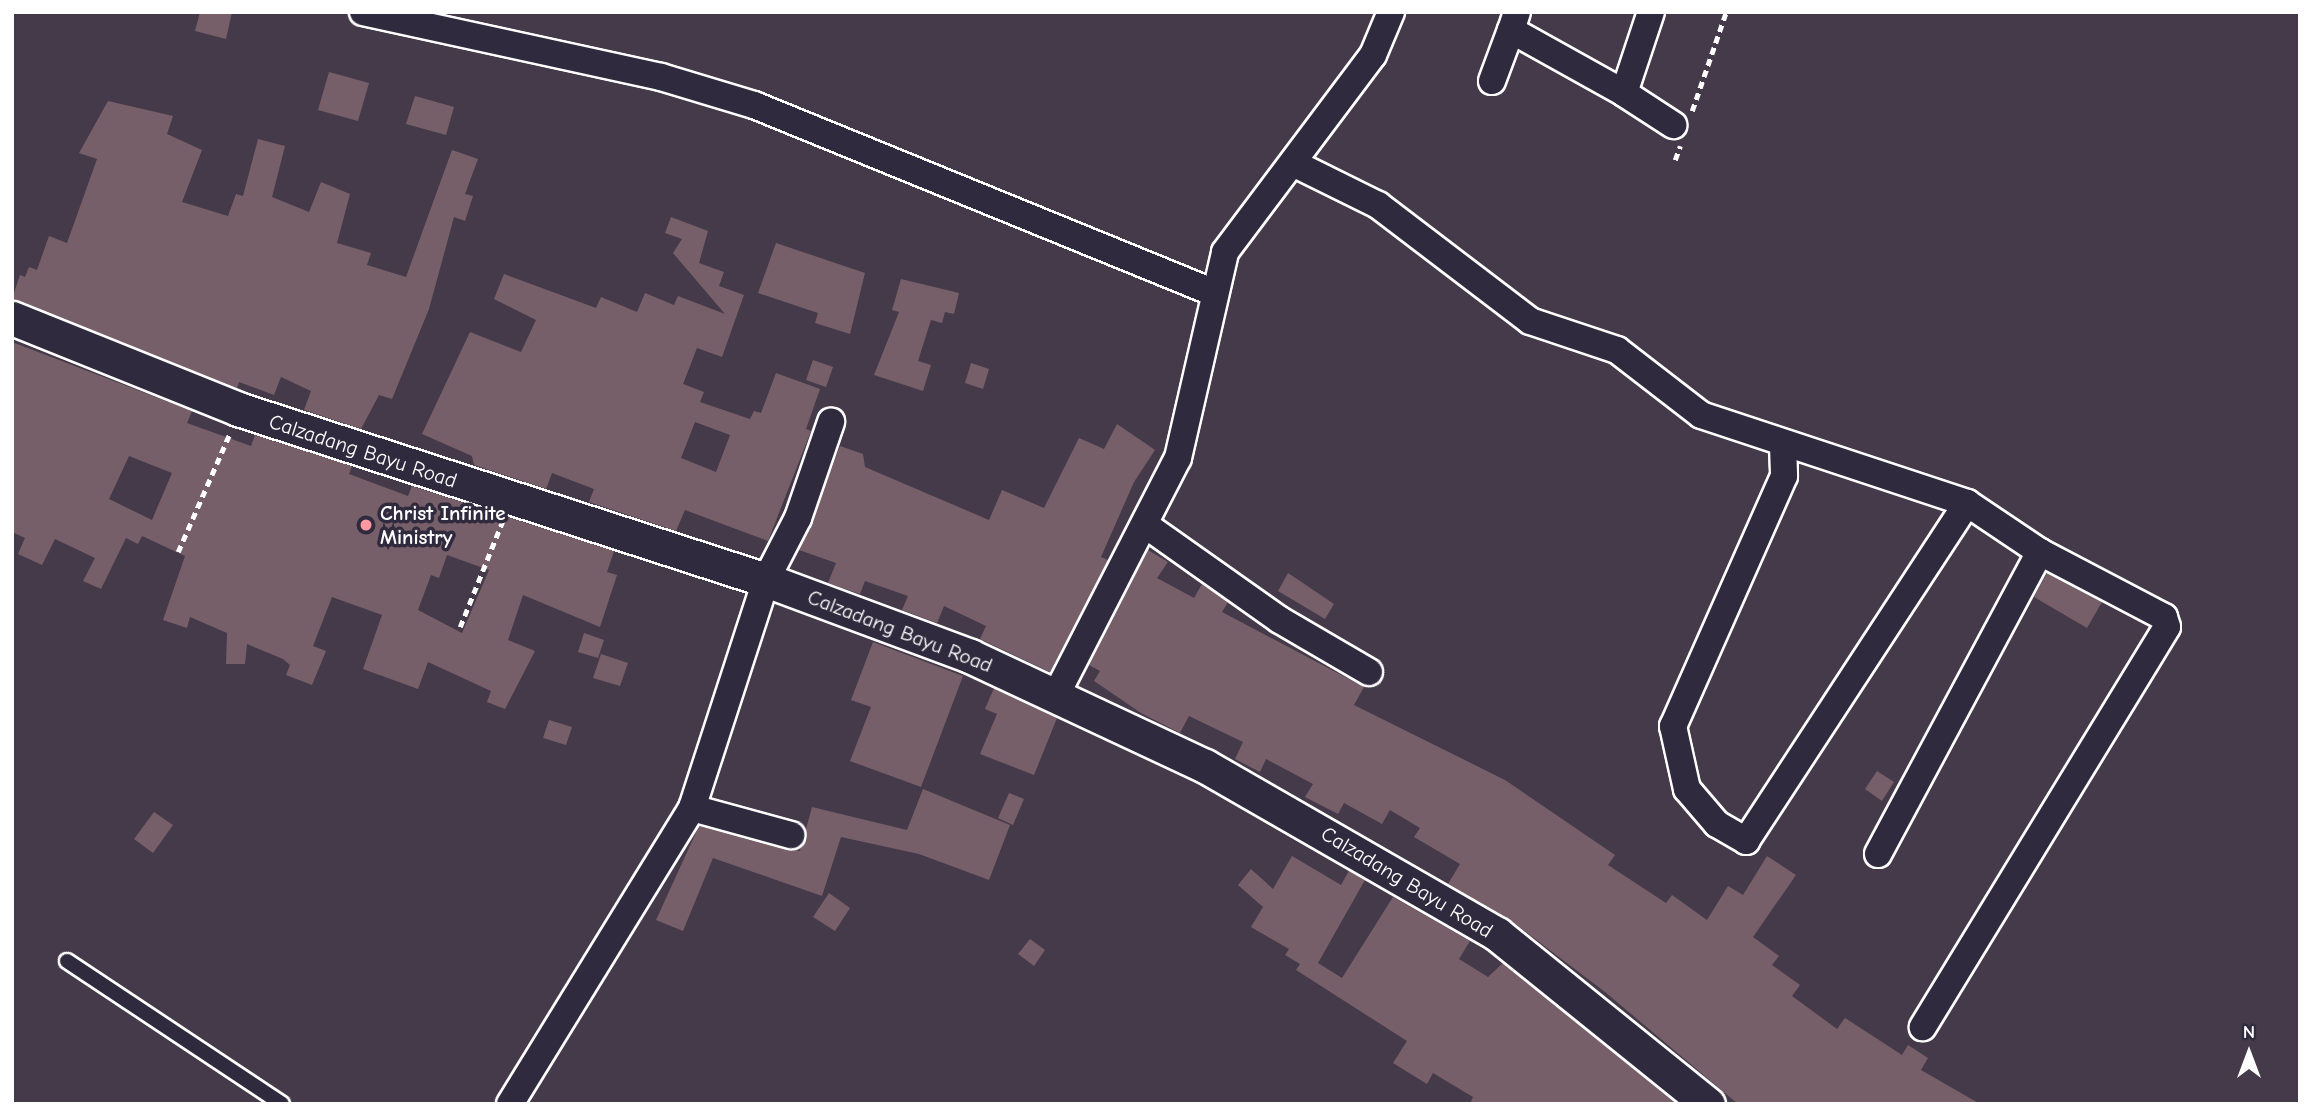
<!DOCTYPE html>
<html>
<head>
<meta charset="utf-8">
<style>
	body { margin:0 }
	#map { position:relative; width:2312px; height:1116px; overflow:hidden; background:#453a4a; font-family:"Comic Neue",sans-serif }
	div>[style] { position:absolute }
	.building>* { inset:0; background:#775f69 }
	.path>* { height:4.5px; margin-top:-2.25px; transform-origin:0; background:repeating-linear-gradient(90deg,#fff 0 7px,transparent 0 12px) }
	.roads { filter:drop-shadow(2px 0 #fff) drop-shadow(-2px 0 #fff) drop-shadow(0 2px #fff) drop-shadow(0 -2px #fff) }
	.service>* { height:14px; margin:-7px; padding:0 7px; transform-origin:7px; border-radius:7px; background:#2f2a3d }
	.minor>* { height:26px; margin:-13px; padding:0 13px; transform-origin:13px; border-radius:13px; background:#2f2a3d }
	.tertiary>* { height:33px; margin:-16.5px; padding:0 16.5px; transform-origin:16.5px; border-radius:16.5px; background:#2f2a3d }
	.dots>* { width:19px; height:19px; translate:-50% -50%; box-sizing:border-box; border:4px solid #2f2a3d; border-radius:50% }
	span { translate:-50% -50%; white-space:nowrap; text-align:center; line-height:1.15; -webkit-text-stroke:7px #2f2a3d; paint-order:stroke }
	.street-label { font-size:21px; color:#fff }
	.poi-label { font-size:21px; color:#fff; font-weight:700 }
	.left { translate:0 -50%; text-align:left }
	.frame { position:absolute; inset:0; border:14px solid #fff; pointer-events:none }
	.north { position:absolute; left:2214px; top:1018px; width:70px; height:70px; -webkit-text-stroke:5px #2f2a3d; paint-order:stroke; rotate:0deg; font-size:19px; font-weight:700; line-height:28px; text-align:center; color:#fff }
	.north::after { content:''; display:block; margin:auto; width:24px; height:32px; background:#fff; clip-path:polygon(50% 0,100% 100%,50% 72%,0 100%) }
</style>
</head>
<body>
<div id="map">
	<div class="building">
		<div style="clip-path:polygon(200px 12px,232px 12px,226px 39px,195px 31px)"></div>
		<div style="clip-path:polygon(329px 72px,369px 83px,358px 121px,318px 110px)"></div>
		<div style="clip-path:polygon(415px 96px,454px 107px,446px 135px,406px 124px)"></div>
		<div style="clip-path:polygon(108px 101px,173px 116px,167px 134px,202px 150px,182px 202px,228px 216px,236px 194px,243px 196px,258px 139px,285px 146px,272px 197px,309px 212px,321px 182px,350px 194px,337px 243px,371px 253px,367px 265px,406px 277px,452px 150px,478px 159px,465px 194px,473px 196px,465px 221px,454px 217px,429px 309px,392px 399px,379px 395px,361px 429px,304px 410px,311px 391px,281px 377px,274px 395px,239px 382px,237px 388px,12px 299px,20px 275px,25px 277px,29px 267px,37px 270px,49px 236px,67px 243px,97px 159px,79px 153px)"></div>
		<div style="clip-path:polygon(evenodd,671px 217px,708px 231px,699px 263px,724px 272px,719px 286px,744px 295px,722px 357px,697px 348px,683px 384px,704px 392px,700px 402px,750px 419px,754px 411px,761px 413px,776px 373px,820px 389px,806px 429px,811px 431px,768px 541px,685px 510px,676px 531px,589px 502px,594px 489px,552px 473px,546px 489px,474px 465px,472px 456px,422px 434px,470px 332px,521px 352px,536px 320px,494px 299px,504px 274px,596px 308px,601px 297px,637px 312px,645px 293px,674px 305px,678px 296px,725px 314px,673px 253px,682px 239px,665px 233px,671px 217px,695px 422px,730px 435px,716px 472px,681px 458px,695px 422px)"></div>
		<div style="clip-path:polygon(776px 243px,865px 273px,850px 334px,815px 323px,818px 313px,758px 293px)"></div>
		<div style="clip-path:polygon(901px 279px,959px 293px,954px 314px,945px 312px,942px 323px,931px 320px,918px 361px,931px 365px,923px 391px,874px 375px,899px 312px,892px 310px)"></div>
		<div style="clip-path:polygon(evenodd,12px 342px,192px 411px,187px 423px,251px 446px,255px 435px,352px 466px,349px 474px,408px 496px,412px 486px,614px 551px,607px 572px,617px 575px,600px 627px,523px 595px,508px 640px,535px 651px,505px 709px,487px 702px,491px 691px,428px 662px,418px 689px,363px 669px,382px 615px,332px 597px,313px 646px,326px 651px,312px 685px,286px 675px,290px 665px,283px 659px,247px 644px,245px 664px,226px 664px,227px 633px,190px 617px,187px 628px,163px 620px,185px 556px,142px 536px,138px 544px,126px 538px,101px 589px,83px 581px,95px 558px,55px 539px,42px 565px,18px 554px,25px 538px,12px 532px,12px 342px,129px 456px,172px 473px,152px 520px,109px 499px,129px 456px,12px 342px,447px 555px,489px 570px,462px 633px,418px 610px,431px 575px,439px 578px,447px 555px)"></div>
		<div style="clip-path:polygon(813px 360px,833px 367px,826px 387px,806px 380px)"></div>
		<div style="clip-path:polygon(971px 363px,989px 369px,983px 389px,965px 383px)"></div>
		<div style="clip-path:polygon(1117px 424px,1155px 450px,1134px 482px,1101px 557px,1108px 560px,1050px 672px,980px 639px,986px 626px,944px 606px,937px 623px,902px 610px,908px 596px,865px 581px,860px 594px,828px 583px,836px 563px,799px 550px,840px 446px,863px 454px,865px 467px,989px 520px,1002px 490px,1044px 508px,1079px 438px,1104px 449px)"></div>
		<div style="clip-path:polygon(1148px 550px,1168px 562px,1157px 578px,1194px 598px,1202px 584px,1228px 602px,1222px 612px,1364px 687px,1354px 705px,1505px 780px,1615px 855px,1608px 865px,1666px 903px,1672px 895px,1707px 920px,1728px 886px,1743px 895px,1767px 856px,1796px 875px,1753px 937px,1779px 956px,1772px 965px,1800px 985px,1792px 996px,1837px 1029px,1845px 1018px,1902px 1055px,1908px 1045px,1928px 1058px,1921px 1070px,1980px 1104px,1738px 1104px,1605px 992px,1509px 919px,1448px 884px,1460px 864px,1414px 837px,1420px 828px,1390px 810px,1382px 824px,1344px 803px,1338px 814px,1305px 797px,1313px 784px,1266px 759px,1260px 772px,1235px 759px,1243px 742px,1189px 716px,1180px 733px,1141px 713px,1094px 681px,1100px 671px,1089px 665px)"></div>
		<div style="clip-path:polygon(1288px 573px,1334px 604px,1325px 619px,1278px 591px)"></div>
		<div style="clip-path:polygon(2047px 573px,2102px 602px,2087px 628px,2034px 597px)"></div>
		<div style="clip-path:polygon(584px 633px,604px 640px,598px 658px,578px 652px)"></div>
		<div style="clip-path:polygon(873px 642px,963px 676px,921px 787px,850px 761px,871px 707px,851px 700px)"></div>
		<div style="clip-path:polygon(601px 654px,628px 663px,620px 686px,593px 678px)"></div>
		<div style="clip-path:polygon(994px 688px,1057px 718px,1034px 775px,980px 754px,997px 714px,985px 709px)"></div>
		<div style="clip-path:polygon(549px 720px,572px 727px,566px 745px,543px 738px)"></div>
		<div style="clip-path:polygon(1877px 771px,1894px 782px,1882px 801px,1865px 789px)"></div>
		<div style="clip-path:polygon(923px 789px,1010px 825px,989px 880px,919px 854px,841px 837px,822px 896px,713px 858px,683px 931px,656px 920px,699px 826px,800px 851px,812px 807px,907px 830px)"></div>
		<div style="clip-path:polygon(1009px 793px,1024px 799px,1013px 825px,998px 818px)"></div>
		<div style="clip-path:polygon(154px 812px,173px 825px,153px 853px,134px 839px)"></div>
		<div style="clip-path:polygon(1292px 856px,1341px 885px,1349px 871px,1365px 880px,1318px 963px,1342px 978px,1393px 897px,1470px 941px,1459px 959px,1488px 977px,1503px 963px,1677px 1104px,1470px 1104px,1473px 1097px,1433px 1073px,1427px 1084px,1393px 1063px,1407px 1041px,1296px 970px,1300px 964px,1285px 955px,1289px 949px,1251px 927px,1263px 907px,1238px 885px,1251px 869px,1273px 889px)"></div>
		<div style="clip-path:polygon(829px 893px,850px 908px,835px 931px,813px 917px)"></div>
		<div style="clip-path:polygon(1030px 939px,1045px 950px,1034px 966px,1018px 954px)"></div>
	</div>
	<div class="path">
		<div style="left:1692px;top:111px;width:105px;rotate:-71deg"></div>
		<div style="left:1675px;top:160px;width:15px;rotate:-70deg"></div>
		<div style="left:178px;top:552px;width:130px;rotate:-66.4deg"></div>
		<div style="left:460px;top:627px;width:115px;rotate:-68.1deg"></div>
	</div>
	<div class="roads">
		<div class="service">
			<div style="left:67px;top:961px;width:258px;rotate:33.6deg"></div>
		</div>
		<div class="minor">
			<div style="left:363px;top:12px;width:305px;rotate:12.3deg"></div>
			<div style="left:661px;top:77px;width:97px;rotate:16.8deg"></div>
			<div style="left:754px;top:105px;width:496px;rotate:22.2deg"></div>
			<div style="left:1517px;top:12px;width:19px;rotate:108deg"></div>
			<div style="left:1511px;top:30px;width:129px;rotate:29.1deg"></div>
			<div style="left:1624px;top:93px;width:85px;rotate:-71.6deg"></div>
			<div style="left:1492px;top:81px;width:54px;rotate:-69.6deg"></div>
			<div style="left:1624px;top:93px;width:59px;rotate:33.1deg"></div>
			<div style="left:1293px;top:163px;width:95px;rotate:26.3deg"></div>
			<div style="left:1378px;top:205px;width:191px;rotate:37.3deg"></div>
			<div style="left:1530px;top:321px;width:92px;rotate:18.4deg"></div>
			<div style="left:1617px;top:350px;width:106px;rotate:37.7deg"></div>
			<div style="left:1701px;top:415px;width:280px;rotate:18.3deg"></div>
			<div style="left:1967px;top:503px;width:88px;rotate:33.9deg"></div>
			<div style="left:2040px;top:552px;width:140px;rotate:27.7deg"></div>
			<div style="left:2164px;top:617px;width:10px;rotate:73deg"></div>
			<div style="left:2167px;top:627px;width:469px;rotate:121.4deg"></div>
			<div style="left:1783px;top:445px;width:31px;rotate:88deg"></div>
			<div style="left:1784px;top:476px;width:274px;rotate:113.9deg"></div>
			<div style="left:1673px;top:726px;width:65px;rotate:77.5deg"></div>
			<div style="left:1687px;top:789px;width:46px;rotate:49.4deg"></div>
			<div style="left:1717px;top:824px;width:34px;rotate:30deg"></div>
			<div style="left:1746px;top:841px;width:404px;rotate:-56.8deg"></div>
			<div style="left:1147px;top:526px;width:163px;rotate:35.3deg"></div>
			<div style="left:1280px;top:620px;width:103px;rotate:30.3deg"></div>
			<div style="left:1055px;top:697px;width:269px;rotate:-62.8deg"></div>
			<div style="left:1178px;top:458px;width:211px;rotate:-77.1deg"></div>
			<div style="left:1225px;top:252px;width:246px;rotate:-53.1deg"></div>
			<div style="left:1373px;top:55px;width:47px;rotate:-67.3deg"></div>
			<div style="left:692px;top:808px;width:103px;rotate:15.3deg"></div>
			<div style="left:1878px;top:854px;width:343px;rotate:-61.8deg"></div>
			<div style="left:510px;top:1104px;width:347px;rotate:-58.4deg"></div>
			<div style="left:692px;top:808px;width:240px;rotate:-72deg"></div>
			<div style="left:766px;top:580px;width:70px;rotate:-62.7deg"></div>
			<div style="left:798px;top:518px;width:102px;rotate:-71deg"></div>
		</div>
		<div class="tertiary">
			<div style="left:12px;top:318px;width:244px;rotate:21.9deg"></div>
			<div style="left:238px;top:409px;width:555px;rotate:17.95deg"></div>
			<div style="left:766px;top:580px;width:218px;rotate:20.4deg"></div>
			<div style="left:970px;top:656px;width:259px;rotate:25.1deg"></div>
			<div style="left:1205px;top:766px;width:337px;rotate:29.9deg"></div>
			<div style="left:1497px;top:934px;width:271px;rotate:38.9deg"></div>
		</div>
	</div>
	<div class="dots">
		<div style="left:366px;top:525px;background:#ff9aa2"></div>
	</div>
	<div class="street-label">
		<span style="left:363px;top:451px;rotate:18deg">Calzadang Bayu Road</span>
		<span style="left:900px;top:631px;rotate:21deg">Calzadang Bayu Road</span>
		<span style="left:1407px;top:882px;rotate:31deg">Calzadang Bayu Road</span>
	</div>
	<div class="poi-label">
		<span class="left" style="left:380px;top:525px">Christ Infinite<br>Ministry</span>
	</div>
	<div class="frame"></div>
	<div class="north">N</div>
</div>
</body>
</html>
